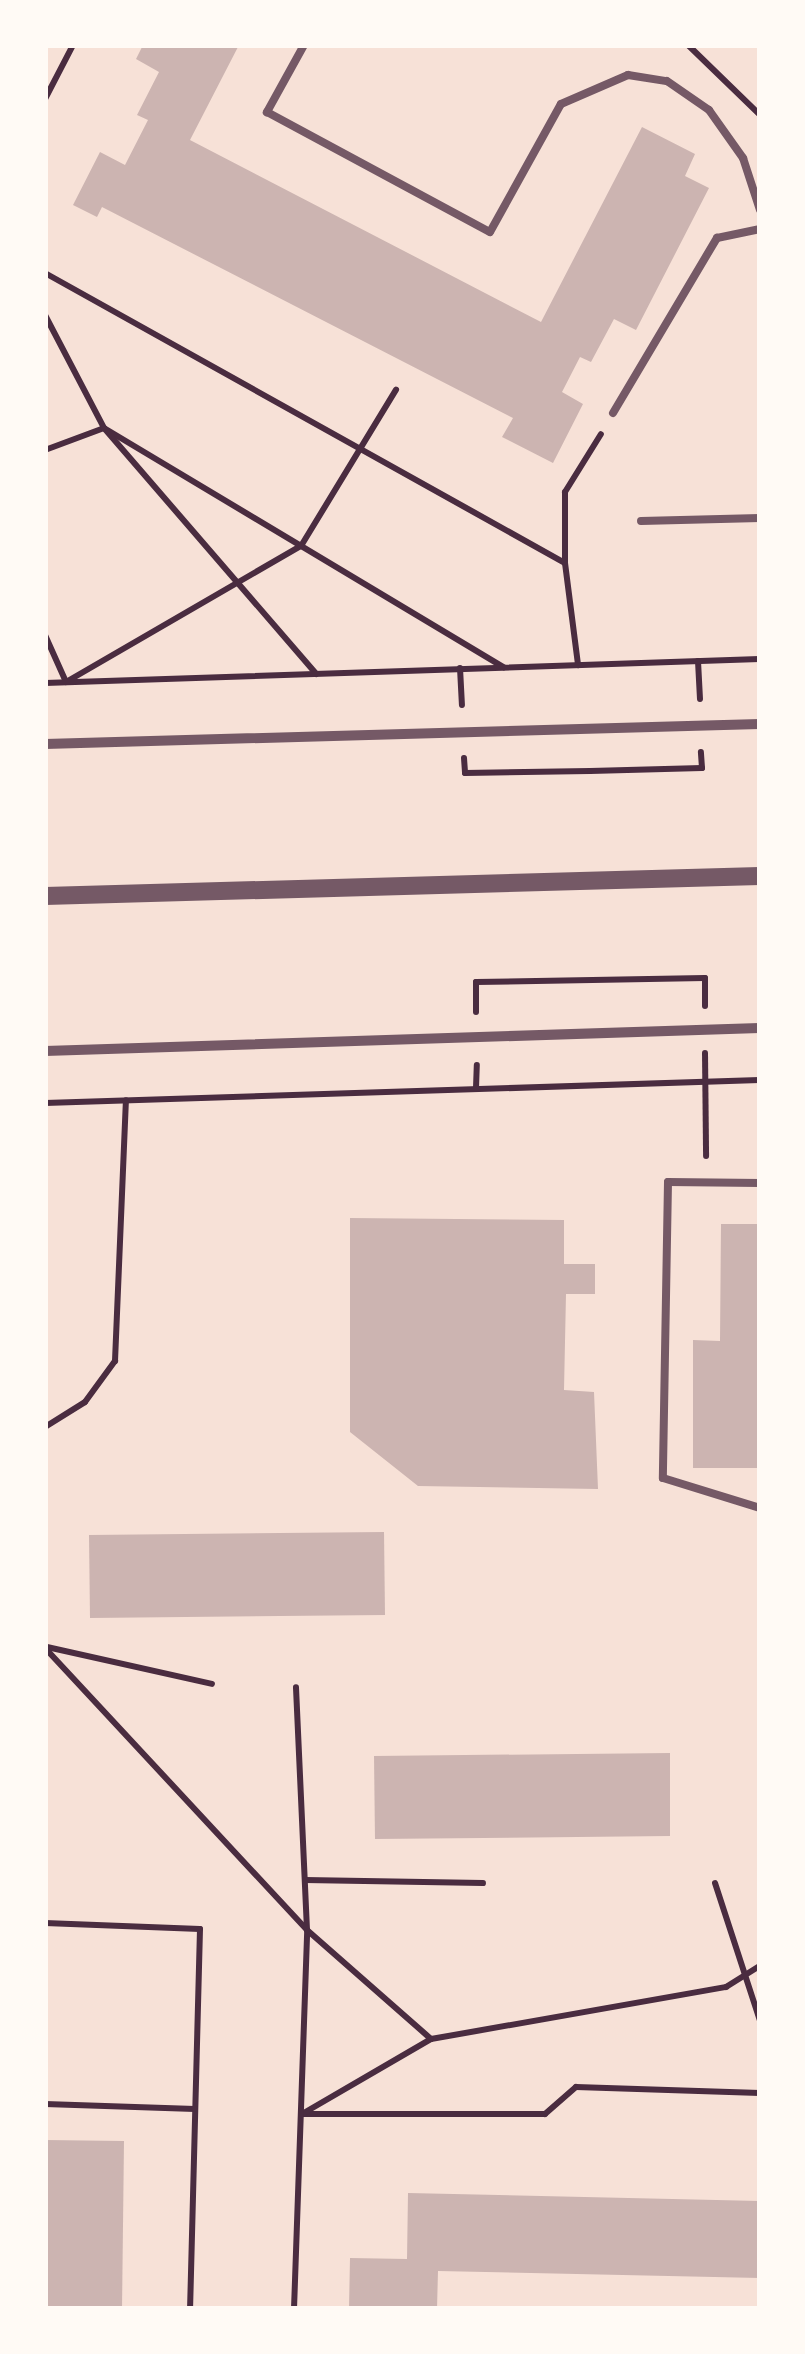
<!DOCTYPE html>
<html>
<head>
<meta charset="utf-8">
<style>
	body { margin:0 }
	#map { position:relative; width:805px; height:2354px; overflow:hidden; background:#f7e1d7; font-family:"PT Sans Narrow",sans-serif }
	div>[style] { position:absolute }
	.building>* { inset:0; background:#ccb4b1 }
	.path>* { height:6px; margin:-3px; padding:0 3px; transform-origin:3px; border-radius:3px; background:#4a2c40 }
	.service>* { height:8px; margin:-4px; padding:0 4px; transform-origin:4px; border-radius:4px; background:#755966 }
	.minor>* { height:10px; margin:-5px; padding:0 5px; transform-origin:5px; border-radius:5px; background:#755966 }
	.tertiary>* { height:18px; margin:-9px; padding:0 9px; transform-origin:9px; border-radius:9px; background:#755966 }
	span { translate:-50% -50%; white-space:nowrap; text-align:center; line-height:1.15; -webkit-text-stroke:10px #fffaf5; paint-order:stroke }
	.frame { position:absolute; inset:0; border:48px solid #fffaf5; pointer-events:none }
</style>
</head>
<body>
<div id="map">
	<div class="building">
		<div style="clip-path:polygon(143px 45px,239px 45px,190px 140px,541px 322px,642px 127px,695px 154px,685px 176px,709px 188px,636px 330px,614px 319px,591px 362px,580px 357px,562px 392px,583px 404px,553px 463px,502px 437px,513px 418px,102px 207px,97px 217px,73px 205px,100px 152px,125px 165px,148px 120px,137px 115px,159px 72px,136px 59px)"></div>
		<div style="clip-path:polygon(350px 1218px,564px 1220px,564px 1264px,595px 1264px,595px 1294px,566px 1294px,564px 1390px,594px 1392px,598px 1489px,418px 1486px,350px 1432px)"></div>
		<div style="clip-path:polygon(721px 1224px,760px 1224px,760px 1468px,693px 1468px,693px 1340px,720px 1341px)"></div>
		<div style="clip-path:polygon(384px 1532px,385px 1615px,90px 1618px,89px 1535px)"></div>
		<div style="clip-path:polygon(670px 1753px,670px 1836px,375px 1839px,374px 1756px)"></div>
		<div style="clip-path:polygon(45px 2140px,124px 2141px,122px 2309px,45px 2309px)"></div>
		<div style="clip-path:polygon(408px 2193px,760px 2201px,760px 2278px,438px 2271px,437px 2309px,349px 2309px,350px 2258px,407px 2259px)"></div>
	</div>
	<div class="path">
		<div style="left:688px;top:45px;width:100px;rotate:44.2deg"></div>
		<div style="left:45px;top:99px;width:61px;rotate:-62.6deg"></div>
		<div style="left:45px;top:273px;width:595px;rotate:29.15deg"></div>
		<div style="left:565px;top:563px;width:103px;rotate:82.7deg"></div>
		<div style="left:45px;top:315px;width:127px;rotate:62.4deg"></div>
		<div style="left:104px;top:428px;width:466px;rotate:30.9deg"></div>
		<div style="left:45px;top:450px;width:63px;rotate:-20.4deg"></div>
		<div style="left:104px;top:428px;width:325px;rotate:49.2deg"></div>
		<div style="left:565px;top:563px;width:71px;rotate:-90deg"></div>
		<div style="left:565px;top:492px;width:68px;rotate:-58.2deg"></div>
		<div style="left:45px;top:635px;width:51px;rotate:65.9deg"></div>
		<div style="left:66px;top:682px;width:272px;rotate:-30.1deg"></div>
		<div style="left:301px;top:546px;width:183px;rotate:-58.7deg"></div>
		<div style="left:698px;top:661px;width:38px;rotate:87deg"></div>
		<div style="left:460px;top:668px;width:37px;rotate:87deg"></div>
		<div style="left:45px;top:683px;width:715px;rotate:-1.92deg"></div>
		<div style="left:464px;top:758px;width:15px;rotate:86deg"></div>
		<div style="left:465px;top:773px;width:125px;rotate:-0.9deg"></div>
		<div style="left:590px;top:771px;width:112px;rotate:-1.5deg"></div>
		<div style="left:702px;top:768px;width:16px;rotate:-94deg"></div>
		<div style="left:476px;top:1012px;width:30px;rotate:-90deg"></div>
		<div style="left:476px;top:982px;width:229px;rotate:-1deg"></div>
		<div style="left:705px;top:978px;width:28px;rotate:90deg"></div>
		<div style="left:705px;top:1053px;width:103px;rotate:89.4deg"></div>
		<div style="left:476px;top:1088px;width:23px;rotate:-88deg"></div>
		<div style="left:45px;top:1103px;width:715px;rotate:-1.84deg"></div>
		<div style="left:45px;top:1427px;width:47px;rotate:-32deg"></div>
		<div style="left:85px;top:1402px;width:51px;rotate:-53.8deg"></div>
		<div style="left:115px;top:1361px;width:261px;rotate:-87.6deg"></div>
		<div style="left:47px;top:1647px;width:169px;rotate:12.6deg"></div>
		<div style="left:45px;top:1648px;width:385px;rotate:47.1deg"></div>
		<div style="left:307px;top:1930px;width:165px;rotate:41.3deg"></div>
		<div style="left:431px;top:2039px;width:300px;rotate:-10deg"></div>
		<div style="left:726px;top:1987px;width:40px;rotate:-32deg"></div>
		<div style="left:305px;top:1880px;width:178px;rotate:1deg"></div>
		<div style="left:715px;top:1883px;width:145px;rotate:71.9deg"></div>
		<div style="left:45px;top:1923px;width:155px;rotate:2.2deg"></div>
		<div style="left:200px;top:1929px;width:380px;rotate:91.5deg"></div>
		<div style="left:45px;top:2104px;width:150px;rotate:1.9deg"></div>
		<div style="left:302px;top:2114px;width:243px"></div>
		<div style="left:545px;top:2114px;width:41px;rotate:-41.1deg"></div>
		<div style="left:576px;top:2087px;width:184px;rotate:1.9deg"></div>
		<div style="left:302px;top:2114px;width:149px;rotate:-30.2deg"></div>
		<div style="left:294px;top:2309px;width:379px;rotate:-88deg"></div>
		<div style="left:307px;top:1930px;width:243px;rotate:-92.6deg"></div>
	</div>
	<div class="service">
		<div style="left:304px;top:45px;width:77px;rotate:118.9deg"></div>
		<div style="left:267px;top:112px;width:253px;rotate:28.3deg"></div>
		<div style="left:490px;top:232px;width:146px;rotate:-61deg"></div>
		<div style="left:561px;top:104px;width:73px;rotate:-23.4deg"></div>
		<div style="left:628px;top:75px;width:39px;rotate:9deg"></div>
		<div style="left:667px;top:81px;width:51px;rotate:34.6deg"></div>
		<div style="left:709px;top:110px;width:59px;rotate:54.7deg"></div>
		<div style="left:743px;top:158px;width:55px;rotate:71.9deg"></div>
		<div style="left:613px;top:413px;width:204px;rotate:-59.3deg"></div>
		<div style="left:717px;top:238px;width:44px;rotate:-11.8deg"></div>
		<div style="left:641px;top:521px;width:119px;rotate:-1.4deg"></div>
		<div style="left:760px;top:1183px;width:92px;rotate:-179.4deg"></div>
		<div style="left:668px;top:1182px;width:296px;rotate:91deg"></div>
		<div style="left:663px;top:1478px;width:102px;rotate:17.2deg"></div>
	</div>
	<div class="minor">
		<div style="left:45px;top:744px;width:715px;rotate:-1.6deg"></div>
		<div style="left:45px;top:1051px;width:715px;rotate:-1.84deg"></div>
	</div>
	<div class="tertiary">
		<div style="left:45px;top:896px;width:715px;rotate:-1.6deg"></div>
	</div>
	<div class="frame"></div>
</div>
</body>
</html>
